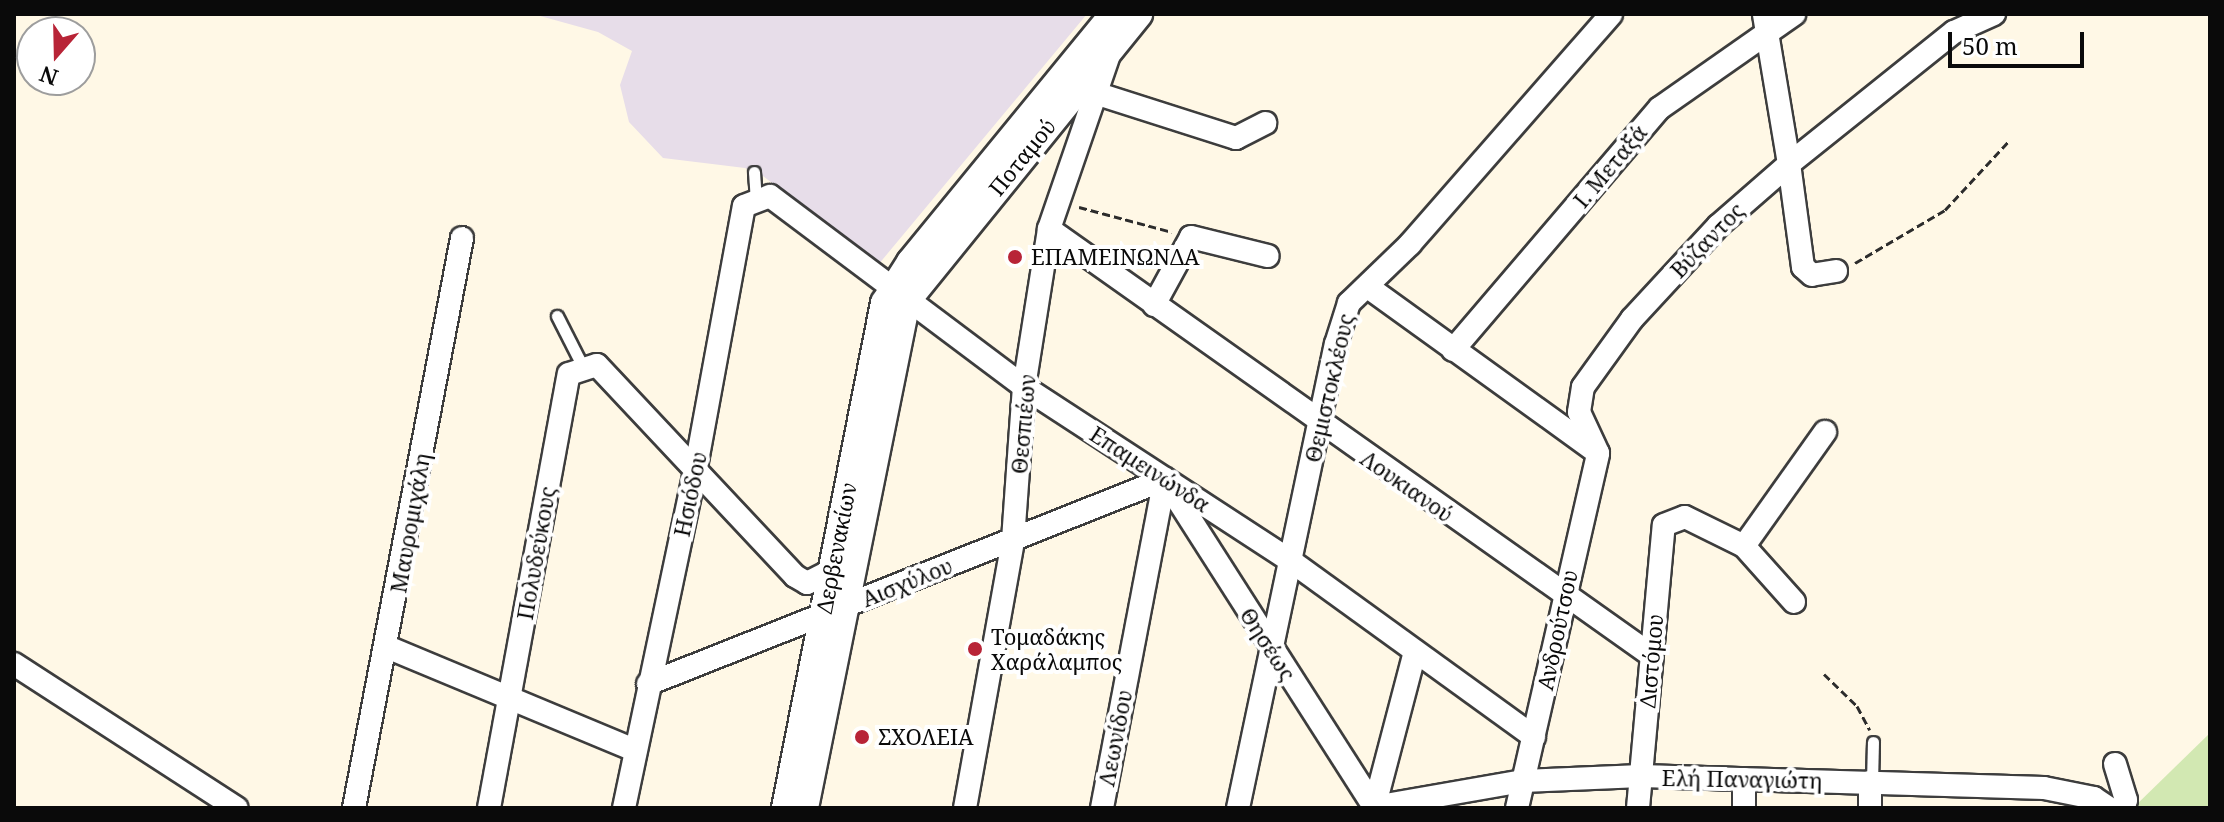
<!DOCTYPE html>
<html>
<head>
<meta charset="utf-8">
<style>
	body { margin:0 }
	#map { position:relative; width:2224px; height:822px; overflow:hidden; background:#fff8e6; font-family:"Noto Serif",serif }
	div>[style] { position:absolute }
	.industrial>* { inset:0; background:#e7dde9 }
	.green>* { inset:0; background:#d2e8b2 }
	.path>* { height:3px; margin-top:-1.5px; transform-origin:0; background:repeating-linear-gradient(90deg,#2c2c2c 0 8px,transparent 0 12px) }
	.roads { filter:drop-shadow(2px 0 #3d3d3d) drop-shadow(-2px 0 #3d3d3d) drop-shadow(0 2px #3d3d3d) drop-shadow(0 -2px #3d3d3d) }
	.service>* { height:11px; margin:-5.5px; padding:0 5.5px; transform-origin:5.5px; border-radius:5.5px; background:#fff }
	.minor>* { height:22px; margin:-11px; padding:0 11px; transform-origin:11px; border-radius:11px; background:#fff }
	.tertiary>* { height:26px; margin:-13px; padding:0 13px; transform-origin:13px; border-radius:13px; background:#fff }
	.dots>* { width:22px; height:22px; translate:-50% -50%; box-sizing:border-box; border:4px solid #fff; border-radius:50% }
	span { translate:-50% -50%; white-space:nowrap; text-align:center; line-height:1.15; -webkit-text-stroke:8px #fff; paint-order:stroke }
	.street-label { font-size:22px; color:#0a0a0a }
	.poi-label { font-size:22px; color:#0a0a0a }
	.left { translate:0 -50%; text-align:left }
	.frame { position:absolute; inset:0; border:16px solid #0a0a0a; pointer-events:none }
	.north { position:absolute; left:16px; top:16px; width:80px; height:80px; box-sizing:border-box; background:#fff; border:2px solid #9d9d9d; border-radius:50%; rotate:200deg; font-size:22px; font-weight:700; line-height:32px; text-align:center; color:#0a0a0a }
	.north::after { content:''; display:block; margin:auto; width:28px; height:36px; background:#b82437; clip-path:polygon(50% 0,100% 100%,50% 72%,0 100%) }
	.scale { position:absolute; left:1948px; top:32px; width:136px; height:36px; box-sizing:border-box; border:4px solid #0a0a0a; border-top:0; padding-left:10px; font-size:24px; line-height:28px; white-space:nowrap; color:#0a0a0a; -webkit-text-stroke:6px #fff; paint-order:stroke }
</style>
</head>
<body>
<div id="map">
	<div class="industrial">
		<div style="clip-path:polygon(533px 14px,1087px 14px,878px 265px,763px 176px,745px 168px,663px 158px,629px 122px,620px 85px,632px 51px,598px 32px)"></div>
	</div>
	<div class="green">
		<div style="clip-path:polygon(2210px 733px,2210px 808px,2133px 808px)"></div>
	</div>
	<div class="path">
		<div style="left:1079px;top:207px;width:96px;rotate:15deg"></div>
		<div style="left:1855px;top:263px;width:104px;rotate:-30.5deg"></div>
		<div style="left:1945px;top:210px;width:94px;rotate:-47.2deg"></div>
		<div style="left:1824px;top:674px;width:46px;rotate:44.1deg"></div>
		<div style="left:1857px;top:706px;width:27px;rotate:62deg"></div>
	</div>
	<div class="roads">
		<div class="service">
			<div style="left:754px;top:172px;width:29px;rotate:86deg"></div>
			<div style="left:557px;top:316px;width:59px;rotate:63deg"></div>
			<div style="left:1872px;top:782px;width:40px;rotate:-88.6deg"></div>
		</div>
		<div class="minor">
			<div style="left:1095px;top:93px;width:148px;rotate:17.7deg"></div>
			<div style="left:1236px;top:138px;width:33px;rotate:-27deg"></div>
			<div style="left:1049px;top:229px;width:737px;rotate:35.28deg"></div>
			<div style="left:1836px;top:271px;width:24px;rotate:171deg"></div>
			<div style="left:1812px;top:275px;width:12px;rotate:-138deg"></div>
			<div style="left:1803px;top:267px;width:104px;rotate:-97.7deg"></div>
			<div style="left:1789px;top:164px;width:211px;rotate:-38.7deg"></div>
			<div style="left:1954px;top:32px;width:44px;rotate:-24.2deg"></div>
			<div style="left:1368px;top:287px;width:282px;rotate:35.8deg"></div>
			<div style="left:1154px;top:305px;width:77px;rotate:-61.4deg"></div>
			<div style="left:1191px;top:237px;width:79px;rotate:13.9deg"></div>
			<div style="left:1453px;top:350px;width:318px;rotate:-49.5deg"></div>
			<div style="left:1660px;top:108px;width:164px;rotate:-35deg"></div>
			<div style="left:1598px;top:453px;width:45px;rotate:-114.9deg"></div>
			<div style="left:1579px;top:412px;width:25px;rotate:-81deg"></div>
			<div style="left:1583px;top:387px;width:84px;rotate:-54.2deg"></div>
			<div style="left:1632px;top:319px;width:127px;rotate:-47.2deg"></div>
			<div style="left:1718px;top:226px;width:94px;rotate:-41.1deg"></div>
			<div style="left:1789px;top:164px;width:152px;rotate:-99.5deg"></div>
			<div style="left:1169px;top:486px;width:381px;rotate:57.4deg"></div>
			<div style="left:1374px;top:807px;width:151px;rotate:-9.9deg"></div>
			<div style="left:1523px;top:781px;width:118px;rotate:-2.4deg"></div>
			<div style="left:1641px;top:776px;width:403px;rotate:1.7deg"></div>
			<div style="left:2044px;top:788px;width:51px;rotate:11.3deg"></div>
			<div style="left:2094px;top:798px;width:18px;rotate:34deg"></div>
			<div style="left:1744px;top:546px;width:140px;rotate:-54.6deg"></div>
			<div style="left:387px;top:647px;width:269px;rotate:22.6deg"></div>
			<div style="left:14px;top:664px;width:265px;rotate:32.9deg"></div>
			<div style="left:648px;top:684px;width:556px;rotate:-21.63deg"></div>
			<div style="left:2115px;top:764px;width:38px;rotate:73deg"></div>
			<div style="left:2126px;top:800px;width:9px;rotate:111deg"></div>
			<div style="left:354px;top:808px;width:580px;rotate:-79.27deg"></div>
			<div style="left:489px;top:808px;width:441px;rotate:-79.6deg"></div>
			<div style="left:569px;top:374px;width:29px;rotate:-18deg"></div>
			<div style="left:597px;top:365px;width:289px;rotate:46.8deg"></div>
			<div style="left:795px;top:576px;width:14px;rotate:30deg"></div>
			<div style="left:807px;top:583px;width:27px;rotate:-27deg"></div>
			<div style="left:624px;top:808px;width:349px;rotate:-78.1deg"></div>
			<div style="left:696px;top:467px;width:265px;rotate:-79.6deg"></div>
			<div style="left:744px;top:206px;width:28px;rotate:-21deg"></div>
			<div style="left:770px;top:196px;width:318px;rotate:36.9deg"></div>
			<div style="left:1024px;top:387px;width:319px;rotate:33.1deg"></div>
			<div style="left:1291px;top:561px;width:300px;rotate:35.9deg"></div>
			<div style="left:965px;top:808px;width:272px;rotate:-79.8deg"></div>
			<div style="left:1013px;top:540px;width:153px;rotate:-85.9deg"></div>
			<div style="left:1024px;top:387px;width:160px;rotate:-81deg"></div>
			<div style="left:1049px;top:229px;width:181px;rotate:-71deg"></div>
			<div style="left:1102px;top:808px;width:335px;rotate:-79.2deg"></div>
			<div style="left:1238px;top:808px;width:474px;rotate:-78.1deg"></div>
			<div style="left:1336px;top:344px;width:43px;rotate:-72.4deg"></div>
			<div style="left:1349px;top:303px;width:85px;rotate:-44deg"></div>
			<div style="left:1410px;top:244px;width:305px;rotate:-48.8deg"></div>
			<div style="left:1374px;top:808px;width:161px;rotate:-75.3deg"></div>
			<div style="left:1517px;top:808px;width:364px;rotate:-77.1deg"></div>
			<div style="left:1638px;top:808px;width:284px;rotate:-84.8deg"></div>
			<div style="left:1664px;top:525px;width:22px;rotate:-21deg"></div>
			<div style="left:1685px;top:517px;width:66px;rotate:26.2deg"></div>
			<div style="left:1744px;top:546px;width:75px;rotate:48.2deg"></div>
			<div style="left:1744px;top:808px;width:29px;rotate:-90deg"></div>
			<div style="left:1870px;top:808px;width:26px;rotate:-90deg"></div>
		</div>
		<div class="tertiary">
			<div style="left:785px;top:808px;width:515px;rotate:-78.91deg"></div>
			<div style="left:884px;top:303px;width:49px;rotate:-57.6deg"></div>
			<div style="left:910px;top:262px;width:320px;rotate:-50.7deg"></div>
			<div style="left:805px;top:808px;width:517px;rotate:-78.62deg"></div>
			<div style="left:907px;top:301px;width:369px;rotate:-51deg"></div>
		</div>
	</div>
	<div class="dots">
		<div style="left:1015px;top:257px;background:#b82437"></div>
		<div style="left:975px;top:649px;background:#b82437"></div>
		<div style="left:862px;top:737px;background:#b82437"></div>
	</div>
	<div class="street-label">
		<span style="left:1022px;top:157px;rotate:-51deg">Ποταμού</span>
		<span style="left:1610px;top:166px;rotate:-50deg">Ι. Μεταξά</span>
		<span style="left:1707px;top:240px;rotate:-46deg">Βύζαντος</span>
		<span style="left:1329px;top:388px;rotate:-77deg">Θεμιστοκλέους</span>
		<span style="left:1023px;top:424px;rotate:-85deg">Θεσπιέων</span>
		<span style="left:1150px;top:469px;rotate:33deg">Επαμεινώνδα</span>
		<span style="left:1407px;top:486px;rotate:35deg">Λουκιανού</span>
		<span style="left:690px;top:494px;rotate:-78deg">Ησιόδου</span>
		<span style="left:410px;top:523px;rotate:-80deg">Μαυρομιχάλη</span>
		<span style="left:836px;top:548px;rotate:-79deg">Δερβενακίων</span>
		<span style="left:536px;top:553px;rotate:-80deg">Πολυδεύκους</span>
		<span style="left:907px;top:582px;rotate:-22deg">Αισχύλου</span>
		<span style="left:1557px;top:630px;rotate:-78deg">Ανδρούτσου</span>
		<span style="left:1268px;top:644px;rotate:57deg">Θησέως</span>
		<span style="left:1651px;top:661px;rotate:-85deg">Διστόμου</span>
		<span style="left:1115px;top:738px;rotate:-79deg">Λεωνίδου</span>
		<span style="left:1742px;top:779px;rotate:1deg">Ελή Παναγιώτη</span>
	</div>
	<div class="poi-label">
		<span class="left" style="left:1031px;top:257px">ΕΠΑΜΕΙΝΩΝΔΑ</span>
		<span class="left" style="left:991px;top:649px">Τομαδάκης<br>Χαράλαμπος</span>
		<span class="left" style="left:878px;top:737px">ΣΧΟΛΕΙΑ</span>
	</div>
	<div class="frame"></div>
	<div class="north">N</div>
	<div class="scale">50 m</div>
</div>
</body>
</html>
